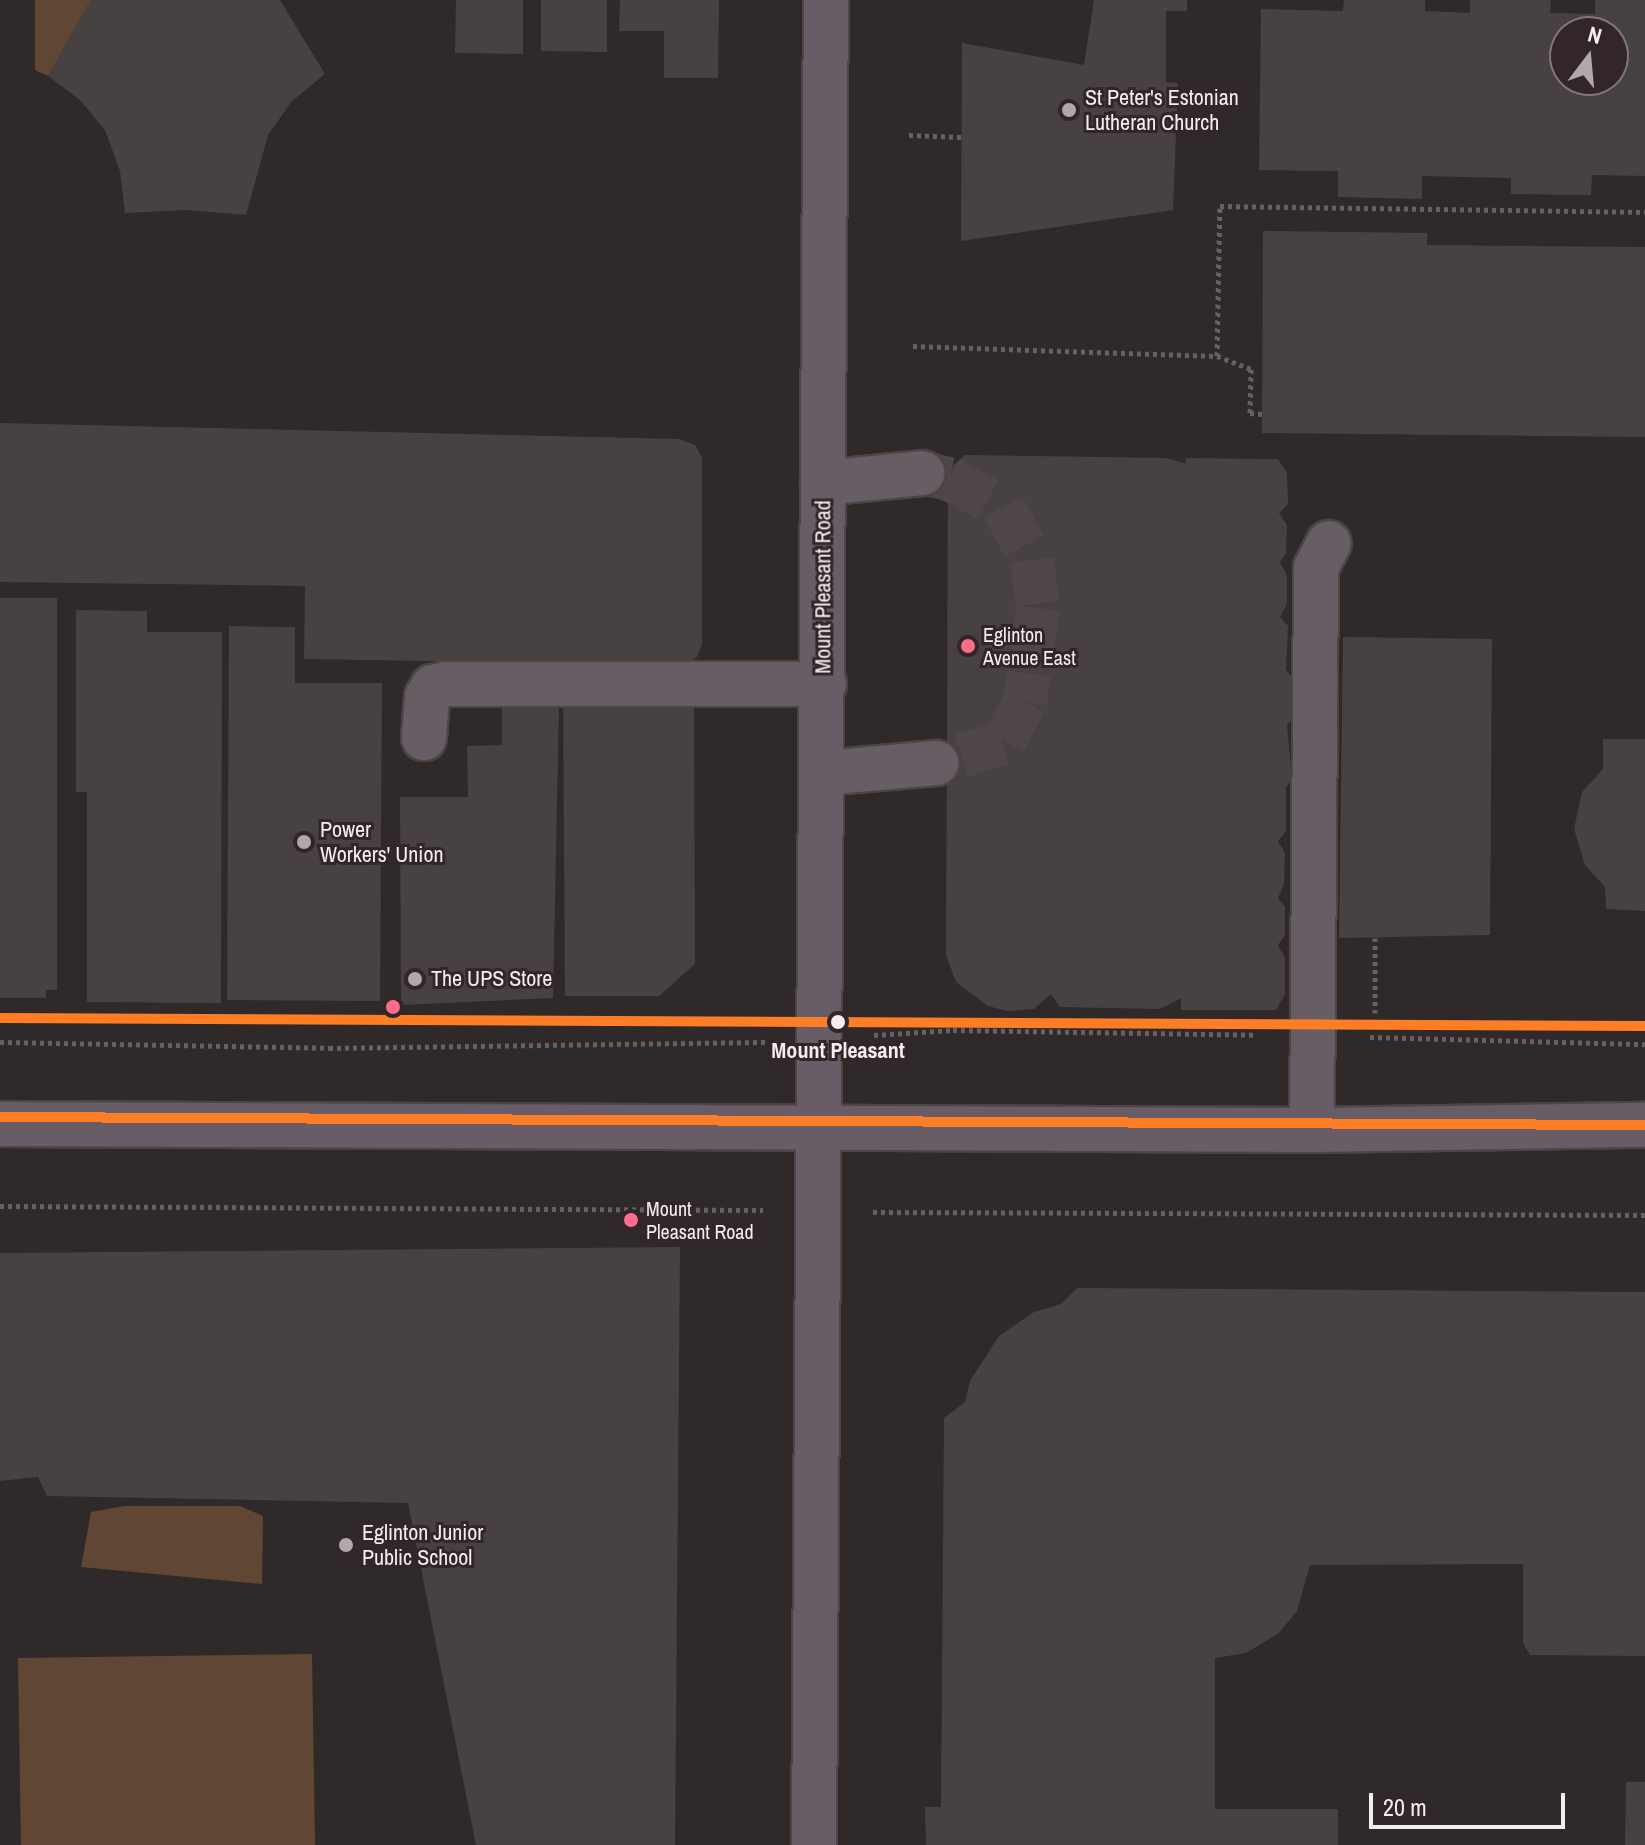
<!DOCTYPE html>
<html>
<head>
<meta charset="utf-8">
<style>
	body { margin:0 }
	#map { position:relative; width:1645px; height:1845px; overflow:hidden; background:#30292a; font-family:"Archivo Narrow",sans-serif }
	div>[style] { position:absolute }
	.green>* { inset:0; background:#604734 }
	.building>* { inset:0; background:#474141 }
	.minor-tunnel>* { height:44px; margin-top:-22px; transform-origin:0; background:repeating-linear-gradient(90deg,#4e4648 0 44px,transparent 0 66px) }
	.path>* { height:5px; margin-top:-2.5px; transform-origin:0; background:repeating-linear-gradient(90deg,#665f63 0 4px,transparent 0 8px) }
	.roads { filter:drop-shadow(2px 0 #4b4546) drop-shadow(-2px 0 #4b4546) drop-shadow(0 2px #4b4546) drop-shadow(0 -2px #4b4546) }
	.minor>* { height:44px; margin:-22px; padding:0 22px; transform-origin:22px; border-radius:22px; background:#675d64 }
	.major>* { height:44px; margin:-22px; padding:0 22px; transform-origin:22px; border-radius:22px; background:#685d66 }
	.rail-1>* { height:10px; margin:-5px; padding:0 5px; transform-origin:5px; border-radius:5px; background:#ff7d24 }
	.dots>* { width:22px; height:22px; translate:-50% -50%; box-sizing:border-box; border:4px solid #332629; border-radius:50% }
	span { translate:-50% -50%; white-space:nowrap; text-align:center; line-height:1.15; -webkit-text-stroke:6px #332629; paint-order:stroke }
	.bus-label { font-size:20px; color:#f6edef }
	.left { translate:0 -50%; text-align:left }
	.poi-label { font-size:22px; color:#f6edef }
	.street-label { font-size:22px; color:#f6edef }
	.stop-label { font-size:22px; color:#f6edef; font-weight:700 }
	.north { position:absolute; left:1549px; top:16px; width:80px; height:80px; box-sizing:border-box; background:#332629; border:2px solid #817678; border-radius:50%; rotate:16deg; font-size:22px; font-weight:700; line-height:32px; text-align:center; color:#f6edef }
	.north::after { content:''; display:block; margin:auto; width:28px; height:36px; background:#b1a8aa; clip-path:polygon(50% 0,100% 100%,50% 72%,0 100%) }
	.scale { position:absolute; left:1369px; top:1793px; width:196px; height:36px; box-sizing:border-box; border:4px solid #f6edef; border-top:0; padding-left:10px; font-size:24px; line-height:28px; white-space:nowrap; color:#f6edef; -webkit-text-stroke:6px #332629; paint-order:stroke }
</style>
</head>
<body>
<div id="map">
	<div class="green">
		<div style="clip-path:polygon(35px 0,91px 0,48px 76px,35px 70px)"></div>
		<div style="clip-path:polygon(124px 1506px,240px 1506px,263px 1516px,262px 1584px,81px 1567px,91px 1512px)"></div>
		<div style="clip-path:polygon(312px 1654px,315px 1845px,21px 1845px,18px 1658px)"></div>
	</div>
	<div class="building">
		<div style="clip-path:polygon(91px 0,280px 0,325px 74px,292px 101px,268px 135px,246px 215px,188px 210px,125px 213px,120px 171px,105px 130px,80px 100px,48px 76px)"></div>
		<div style="clip-path:polygon(456px 0,523px 0,523px 54px,455px 53px)"></div>
		<div style="clip-path:polygon(541px 0,607px 0,607px 52px,541px 51px)"></div>
		<div style="clip-path:polygon(620px 0,719px 0,718px 78px,664px 78px,664px 31px,619px 31px)"></div>
		<div style="clip-path:polygon(1094px 0,1187px 0,1187px 11px,1166px 11px,1166px 82px,1178px 83px,1173px 210px,961px 241px,962px 43px,1084px 65px)"></div>
		<div style="clip-path:polygon(evenodd,1344px 0,1425px 0,1425px 11px,1470px 13px,1470px 0,1551px 0,1550px 13px,1595px 14px,1595px 0,1645px 0,1645px 176px,1592px 175px,1591px 195px,1511px 194px,1511px 178px,1422px 176px,1422px 199px,1338px 197px,1338px 171px,1259px 170px,1261px 9px,1343px 11px,1344px 0,1565px 32px,1613px 32px,1613px 80px,1565px 80px,1565px 32px)"></div>
		<div style="clip-path:polygon(1263px 231px,1427px 233px,1427px 245px,1645px 247px,1645px 437px,1262px 433px)"></div>
		<div style="clip-path:polygon(0 423px,679px 439px,695px 445px,702px 458px,702px 644px,697px 657px,685px 665px,304px 659px,305px 586px,0 582px)"></div>
		<div style="clip-path:polygon(965px 455px,1167px 458px,1186px 464px,1185px 458px,1278px 459px,1287px 473px,1288px 504px,1279px 513px,1287px 525px,1286px 553px,1280px 562px,1287px 576px,1287px 604px,1280px 617px,1288px 626px,1286px 670px,1292px 677px,1293px 717px,1287px 726px,1292px 778px,1286px 788px,1286px 831px,1278px 841px,1285px 853px,1284px 884px,1278px 898px,1285px 907px,1285px 935px,1278px 945px,1285px 958px,1285px 994px,1276px 1010px,1181px 1010px,1181px 998px,1160px 1009px,1060px 1007px,1051px 994px,1034px 1009px,1007px 1011px,988px 1006px,956px 982px,946px 955px,948px 470px)"></div>
		<div style="clip-path:polygon(0 598px,57px 598px,57px 990px,46px 990px,46px 998px,0 998px)"></div>
		<div style="clip-path:polygon(76px 610px,147px 611px,147px 632px,222px 632px,221px 1003px,87px 1002px,87px 792px,76px 792px)"></div>
		<div style="clip-path:polygon(229px 626px,295px 627px,295px 683px,382px 683px,380px 1001px,227px 1000px)"></div>
		<div style="clip-path:polygon(1343px 637px,1492px 639px,1490px 935px,1339px 938px)"></div>
		<div style="clip-path:polygon(694px 688px,695px 964px,659px 996px,565px 996px,563px 689px)"></div>
		<div style="clip-path:polygon(559px 706px,553px 998px,401px 1005px,400px 797px,468px 797px,467px 746px,502px 745px,502px 707px)"></div>
		<div style="clip-path:polygon(1603px 739px,1645px 739px,1645px 911px,1606px 909px,1605px 887px,1585px 865px,1574px 829px,1582px 792px,1603px 769px)"></div>
		<div style="clip-path:polygon(680px 1247px,675px 1845px,476px 1845px,408px 1503px,47px 1496px,38px 1477px,0 1481px,0 1253px)"></div>
		<div style="clip-path:polygon(1077px 1288px,1645px 1292px,1645px 1656px,1530px 1655px,1523px 1643px,1523px 1564px,1310px 1565px,1297px 1611px,1279px 1633px,1246px 1653px,1215px 1658px,1215px 1809px,1338px 1809px,1338px 1845px,926px 1845px,925px 1807px,941px 1807px,944px 1418px,965px 1402px,970px 1381px,999px 1336px,1034px 1312px,1061px 1304px)"></div>
		<div style="clip-path:polygon(1626px 1782px,1645px 1782px,1645px 1845px,1625px 1845px)"></div>
	</div>
	<div class="minor-tunnel">
		<div style="left:923px;top:473px;width:27px;rotate:13deg"></div>
		<div style="left:949px;top:479px;width:61px;rotate:27.4deg"></div>
		<div style="left:1003px;top:507px;width:60px;rotate:61.3deg"></div>
		<div style="left:1032px;top:560px;width:48px;rotate:82.9deg"></div>
		<div style="left:1038px;top:608px;width:95px;rotate:97.9deg"></div>
		<div style="left:1025px;top:702px;width:47px;rotate:118.2deg"></div>
		<div style="left:1003px;top:743px;width:69px;rotate:163.1deg"></div>
	</div>
	<div class="path">
		<div style="left:909px;top:135px;width:53px;rotate:2.2deg"></div>
		<div style="left:913px;top:346px;width:304px;rotate:1.9deg"></div>
		<div style="left:1217px;top:356px;width:36px;rotate:21deg"></div>
		<div style="left:1251px;top:369px;width:44px;rotate:91.3deg"></div>
		<div style="left:1250px;top:413px;width:12px;rotate:5deg"></div>
		<div style="left:1217px;top:356px;width:150px;rotate:-88.9deg"></div>
		<div style="left:1220px;top:206px;width:425px;rotate:0.8deg"></div>
		<div style="left:1375px;top:1013px;width:75px;rotate:-90deg"></div>
		<div style="left:874px;top:1035px;width:79px;rotate:-3.6deg"></div>
		<div style="left:953px;top:1030px;width:303px;rotate:0.9deg"></div>
		<div style="left:1370px;top:1037px;width:275px;rotate:1.5deg"></div>
		<div style="left:0;top:1042px;width:329px;rotate:1deg"></div>
		<div style="left:329px;top:1048px;width:436px;rotate:-0.8deg"></div>
		<div style="left:0;top:1206px;width:763px;rotate:0.3deg"></div>
		<div style="left:873px;top:1212px;width:772px;rotate:0.22deg"></div>
	</div>
	<div class="roads">
		<div class="minor">
			<div style="left:823px;top:483px;width:100px;rotate:-5.7deg"></div>
			<div style="left:424px;top:738px;width:41px;rotate:-85.8deg"></div>
			<div style="left:427px;top:697px;width:12px;rotate:-59deg"></div>
			<div style="left:433px;top:687px;width:13px;rotate:-13deg"></div>
			<div style="left:446px;top:684px;width:378px"></div>
			<div style="left:824px;top:773px;width:113px;rotate:-5.1deg"></div>
			<div style="left:1312px;top:1130px;width:562px;rotate:-89.59deg"></div>
			<div style="left:1316px;top:568px;width:28px;rotate:-63deg"></div>
		</div>
		<div class="major">
			<div style="left:0;top:1124px;width:1312px;rotate:0.26deg"></div>
			<div style="left:1312px;top:1130px;width:333px;rotate:-0.9deg"></div>
			<div style="left:814px;top:1845px;width:1845px;rotate:-89.63deg"></div>
		</div>
	</div>
	<div class="rail-1">
		<div style="left:0;top:1018px;width:1645px;rotate:0.28deg"></div>
		<div style="left:0;top:1117px;width:1645px;rotate:0.28deg"></div>
	</div>
	<div class="dots">
		<div style="left:1069px;top:110px;background:#b1a8aa"></div>
		<div style="left:968px;top:646px;background:#fb6d88"></div>
		<div style="left:304px;top:842px;background:#b1a8aa"></div>
		<div style="left:415px;top:979px;background:#b1a8aa"></div>
		<div style="left:393px;top:1007px;background:#fb6d88"></div>
		<div style="left:838px;top:1022px;background:#f6edef"></div>
		<div style="left:631px;top:1220px;background:#fb6d88"></div>
		<div style="left:346px;top:1545px;background:#b1a8aa"></div>
	</div>
	<div class="bus-label">
		<span class="left" style="left:983px;top:646px">Eglinton<br>Avenue East</span>
		<span class="left" style="left:646px;top:1220px">Mount<br>Pleasant Road</span>
	</div>
	<div class="poi-label">
		<span class="left" style="left:1085px;top:110px">St Peter's Estonian<br>Lutheran Church</span>
		<span class="left" style="left:320px;top:842px">Power<br>Workers' Union</span>
		<span class="left" style="left:431px;top:979px">The UPS Store</span>
		<span class="left" style="left:362px;top:1545px">Eglinton Junior<br>Public School</span>
	</div>
	<div class="street-label">
		<span style="left:823px;top:587px;rotate:-90deg">Mount Pleasant Road</span>
	</div>
	<div class="stop-label">
		<span style="left:838px;top:1051px">Mount Pleasant</span>
	</div>
	<div class="north">N</div>
	<div class="scale">20 m</div>
</div>
</body>
</html>
